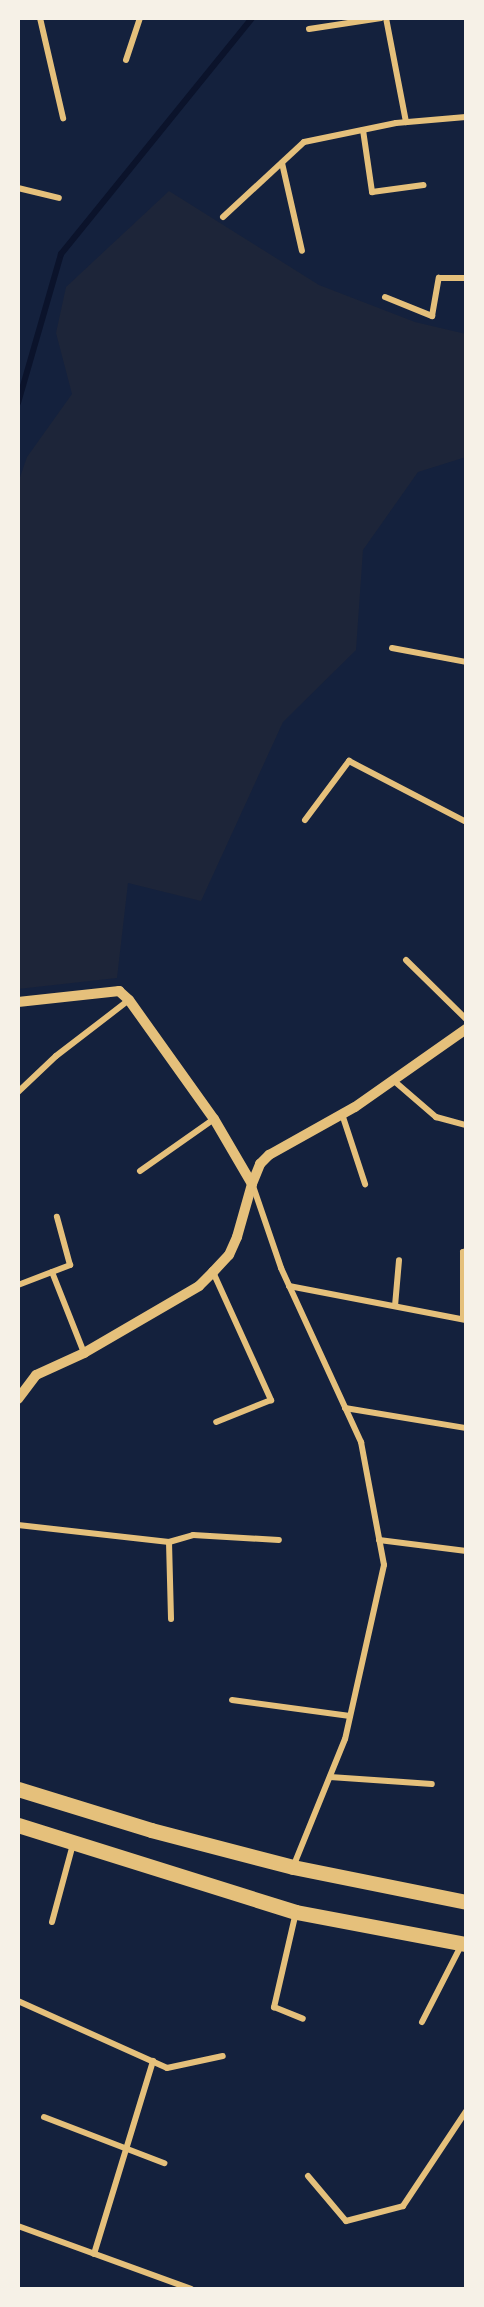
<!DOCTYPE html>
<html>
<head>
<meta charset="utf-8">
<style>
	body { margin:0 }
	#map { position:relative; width:484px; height:2307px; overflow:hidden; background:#14213d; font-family:"PT Sans",sans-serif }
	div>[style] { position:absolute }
	.green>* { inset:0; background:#1d2539 }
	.stream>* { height:6px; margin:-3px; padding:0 3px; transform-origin:3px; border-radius:3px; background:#0b132b }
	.minor>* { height:6px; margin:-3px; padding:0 3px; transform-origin:3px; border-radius:3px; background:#e5c07b }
	.tertiary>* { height:10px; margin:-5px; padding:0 5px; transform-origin:5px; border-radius:5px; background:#e5c07b }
	.primary>* { height:15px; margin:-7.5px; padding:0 7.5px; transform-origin:7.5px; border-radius:7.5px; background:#e5c07b }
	span { translate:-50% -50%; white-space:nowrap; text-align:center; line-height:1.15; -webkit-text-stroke:6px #f6f1e7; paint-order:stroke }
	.frame { position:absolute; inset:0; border:20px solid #f6f1e7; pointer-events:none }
</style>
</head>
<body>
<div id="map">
	<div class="green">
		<div style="clip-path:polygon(169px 191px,319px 285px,415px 322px,466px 334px,466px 457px,418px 472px,363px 550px,356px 650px,283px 722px,201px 901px,128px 883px,117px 978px,18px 989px,18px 483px,27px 457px,72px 394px,56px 333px,66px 287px)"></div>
	</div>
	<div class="stream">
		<div style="left:18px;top:403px;width:155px;rotate:-73.9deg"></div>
		<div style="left:61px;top:254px;width:304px;rotate:-51deg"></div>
	</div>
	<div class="minor">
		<div style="left:40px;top:18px;width:103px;rotate:77deg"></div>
		<div style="left:386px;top:18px;width:106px;rotate:79.1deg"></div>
		<div style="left:309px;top:29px;width:73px;rotate:-8.7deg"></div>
		<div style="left:126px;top:60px;width:44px;rotate:-71.6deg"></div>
		<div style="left:363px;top:130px;width:63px;rotate:81.7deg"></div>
		<div style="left:372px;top:192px;width:52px;rotate:-7.7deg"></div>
		<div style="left:282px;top:163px;width:90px;rotate:77.2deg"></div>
		<div style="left:18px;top:188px;width:42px;rotate:13.7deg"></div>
		<div style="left:223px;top:217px;width:110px;rotate:-42.8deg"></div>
		<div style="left:304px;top:142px;width:94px;rotate:-11.7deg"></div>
		<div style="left:396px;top:123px;width:70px;rotate:-4.9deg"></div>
		<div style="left:385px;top:297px;width:51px;rotate:22deg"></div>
		<div style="left:432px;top:316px;width:39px;rotate:-80deg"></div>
		<div style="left:439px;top:278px;width:27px"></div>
		<div style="left:392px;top:648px;width:75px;rotate:10.7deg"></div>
		<div style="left:305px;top:820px;width:74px;rotate:-53.3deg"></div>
		<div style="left:349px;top:761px;width:132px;rotate:27.5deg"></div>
		<div style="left:406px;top:960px;width:84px;rotate:44.5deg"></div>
		<div style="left:393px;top:1080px;width:57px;rotate:40.7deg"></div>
		<div style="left:436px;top:1117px;width:31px;rotate:15deg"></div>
		<div style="left:18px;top:1092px;width:52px;rotate:-43.5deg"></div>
		<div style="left:56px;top:1056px;width:92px;rotate:-37.5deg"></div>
		<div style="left:342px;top:1114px;width:74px;rotate:71.8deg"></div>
		<div style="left:140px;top:1171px;width:90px;rotate:-35.1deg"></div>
		<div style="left:253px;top:1186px;width:87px;rotate:71.1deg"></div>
		<div style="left:281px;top:1268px;width:192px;rotate:65.3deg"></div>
		<div style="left:361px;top:1442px;width:125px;rotate:79.4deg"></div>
		<div style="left:384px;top:1565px;width:178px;rotate:102.6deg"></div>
		<div style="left:345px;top:1739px;width:138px;rotate:112.1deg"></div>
		<div style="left:52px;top:1272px;width:87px;rotate:68.4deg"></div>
		<div style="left:213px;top:1272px;width:141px;rotate:65.6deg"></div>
		<div style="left:271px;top:1400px;width:59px;rotate:158.2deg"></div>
		<div style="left:18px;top:1285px;width:56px;rotate:-21deg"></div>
		<div style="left:70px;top:1265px;width:50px;rotate:-105.2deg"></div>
		<div style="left:289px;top:1286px;width:180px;rotate:10.9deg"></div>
		<div style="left:395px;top:1306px;width:46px;rotate:-85deg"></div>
		<div style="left:463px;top:1319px;width:67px;rotate:-90deg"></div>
		<div style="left:463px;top:1252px;width:3px;rotate:-18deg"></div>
		<div style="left:345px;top:1408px;width:123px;rotate:9.4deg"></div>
		<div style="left:18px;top:1525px;width:152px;rotate:6.4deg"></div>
		<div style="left:169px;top:1542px;width:25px;rotate:-16deg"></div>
		<div style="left:193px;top:1535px;width:86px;rotate:3.3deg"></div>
		<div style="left:379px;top:1540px;width:88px;rotate:7.2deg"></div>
		<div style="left:169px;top:1542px;width:77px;rotate:88.5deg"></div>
		<div style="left:232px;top:1700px;width:119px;rotate:7.7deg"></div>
		<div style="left:330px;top:1777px;width:102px;rotate:3.9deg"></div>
		<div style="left:296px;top:1912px;width:98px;rotate:103deg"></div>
		<div style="left:274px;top:2007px;width:31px;rotate:22deg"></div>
		<div style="left:52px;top:1922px;width:81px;rotate:-74.9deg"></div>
		<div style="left:18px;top:2001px;width:163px;rotate:24.2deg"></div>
		<div style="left:167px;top:2068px;width:57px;rotate:-12.1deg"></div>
		<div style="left:422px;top:2022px;width:88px;rotate:-62.9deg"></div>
		<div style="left:44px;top:2117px;width:129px;rotate:21deg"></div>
		<div style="left:308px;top:2176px;width:59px;rotate:49.8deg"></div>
		<div style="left:346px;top:2221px;width:59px;rotate:-14.7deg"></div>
		<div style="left:403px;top:2206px;width:114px;rotate:-56.4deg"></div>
		<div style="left:18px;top:2226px;width:184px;rotate:20deg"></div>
		<div style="left:94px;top:2254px;width:202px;rotate:-73deg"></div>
	</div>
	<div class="tertiary">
		<div style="left:18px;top:1002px;width:102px;rotate:-6.2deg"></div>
		<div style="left:119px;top:991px;width:13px;rotate:42deg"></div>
		<div style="left:129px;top:1000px;width:146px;rotate:54.5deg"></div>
		<div style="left:214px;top:1119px;width:75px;rotate:59.7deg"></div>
		<div style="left:18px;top:1399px;width:30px;rotate:-53deg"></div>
		<div style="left:36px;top:1375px;width:53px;rotate:-24.6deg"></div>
		<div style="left:84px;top:1353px;width:133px;rotate:-30.2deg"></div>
		<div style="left:199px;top:1286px;width:20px;rotate:-45deg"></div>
		<div style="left:213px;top:1272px;width:23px;rotate:-47deg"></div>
		<div style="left:229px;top:1255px;width:20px;rotate:-66deg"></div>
		<div style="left:237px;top:1237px;width:55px;rotate:-74.2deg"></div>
		<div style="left:252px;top:1184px;width:22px;rotate:-68deg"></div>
		<div style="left:260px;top:1164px;width:13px;rotate:-45deg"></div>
		<div style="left:269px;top:1155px;width:98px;rotate:-29.2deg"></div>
		<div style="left:355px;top:1107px;width:136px;rotate:-35.1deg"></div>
	</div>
	<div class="primary">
		<div style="left:18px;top:1789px;width:139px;rotate:17.1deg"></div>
		<div style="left:151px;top:1830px;width:147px;rotate:14.6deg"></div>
		<div style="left:293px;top:1867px;width:177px;rotate:11.4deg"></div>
		<div style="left:18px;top:1825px;width:291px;rotate:17.4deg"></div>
		<div style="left:296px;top:1912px;width:173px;rotate:10.7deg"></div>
	</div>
	<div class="frame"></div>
</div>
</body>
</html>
